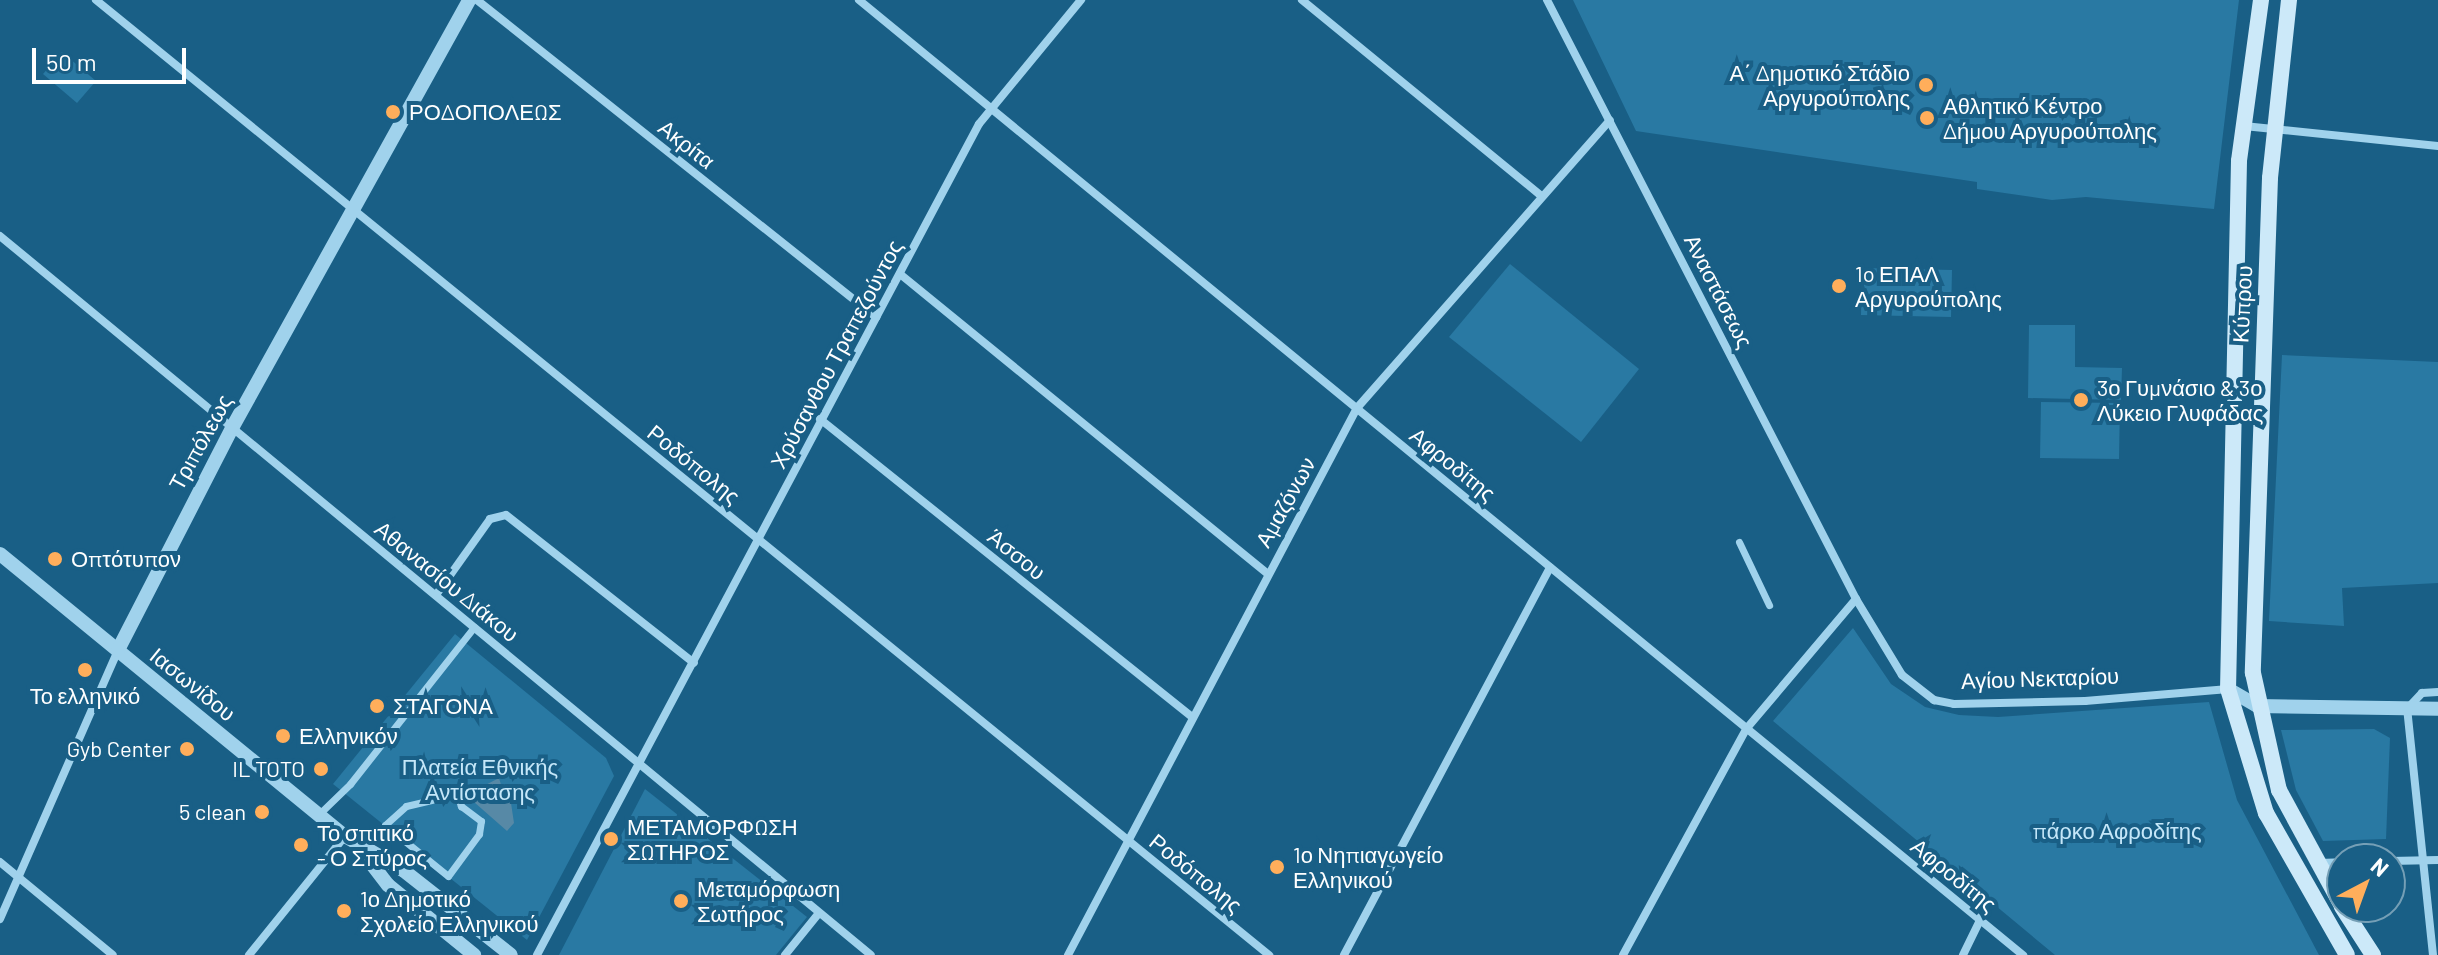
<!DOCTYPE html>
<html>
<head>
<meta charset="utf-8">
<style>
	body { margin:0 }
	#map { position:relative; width:2438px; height:955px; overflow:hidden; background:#195f86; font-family:Barlow,sans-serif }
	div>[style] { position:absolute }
	.green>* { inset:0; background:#2979a3 }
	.water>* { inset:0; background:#5789a6 }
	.pedestrian>* { height:7px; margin:-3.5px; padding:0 3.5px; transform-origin:3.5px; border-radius:3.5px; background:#a0d2ec }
	.minor>* { height:8px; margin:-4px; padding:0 4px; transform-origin:4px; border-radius:4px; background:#a0d2ec }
	.tertiary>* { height:14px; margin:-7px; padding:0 7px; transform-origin:7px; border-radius:7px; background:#a0d2ec }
	.secondary>* { height:16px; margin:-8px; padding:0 8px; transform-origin:8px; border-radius:8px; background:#cce9f9 }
	.dots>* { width:22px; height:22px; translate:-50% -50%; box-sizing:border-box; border:4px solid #195f86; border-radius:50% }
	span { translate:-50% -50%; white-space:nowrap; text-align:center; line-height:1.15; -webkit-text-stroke:8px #195f86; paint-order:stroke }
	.poi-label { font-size:22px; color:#fff }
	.right { translate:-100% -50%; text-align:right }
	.left { translate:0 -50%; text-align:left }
	.street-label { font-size:22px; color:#fff }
	.park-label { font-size:22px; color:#c5e7f9 }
	.north { position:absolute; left:2326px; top:843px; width:80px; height:80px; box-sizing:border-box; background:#195f86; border:2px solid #759fb6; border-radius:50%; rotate:41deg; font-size:22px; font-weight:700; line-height:32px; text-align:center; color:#fff }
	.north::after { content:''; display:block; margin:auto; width:28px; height:36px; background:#ffae5b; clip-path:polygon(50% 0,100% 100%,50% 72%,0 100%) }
	.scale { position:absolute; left:32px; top:48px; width:154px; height:36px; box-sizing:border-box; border:4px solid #fff; border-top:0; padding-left:10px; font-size:24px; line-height:28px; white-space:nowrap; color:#fff; -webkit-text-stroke:6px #195f86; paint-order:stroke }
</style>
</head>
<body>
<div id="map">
	<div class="green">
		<div style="clip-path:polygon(1573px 0,2239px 0,2214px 209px,2086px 197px,2052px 200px,1977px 189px,1977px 182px,1636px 131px)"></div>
		<div style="clip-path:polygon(62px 52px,96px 81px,77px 103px,43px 74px)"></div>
		<div style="clip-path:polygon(1510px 264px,1639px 369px,1581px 442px,1449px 337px)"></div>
		<div style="clip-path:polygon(1862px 268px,1952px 270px,1951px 317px,1861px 315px)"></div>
		<div style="clip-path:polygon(2029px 325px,2075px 325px,2075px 367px,2122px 368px,2121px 400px,2028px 398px)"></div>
		<div style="clip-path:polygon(2282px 355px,2438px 362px,2438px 583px,2342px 588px,2344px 626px,2269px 621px)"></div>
		<div style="clip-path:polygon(2041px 402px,2120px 403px,2119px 459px,2040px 458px)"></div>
		<div style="clip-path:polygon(1853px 628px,1891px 684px,1925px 707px,1959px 715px,1998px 717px,2209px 702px,2237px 800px,2319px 955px,2055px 955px,1773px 721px)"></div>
		<div style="clip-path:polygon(455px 634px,606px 758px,614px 776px,527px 940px,333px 784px)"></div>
		<div style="clip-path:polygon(2374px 729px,2390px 738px,2386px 839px,2323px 841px,2296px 790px,2281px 730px)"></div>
		<div style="clip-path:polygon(645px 789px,807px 917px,776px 955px,559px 955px)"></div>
	</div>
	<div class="water">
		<div style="clip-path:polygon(499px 778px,502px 788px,526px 794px,511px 803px,514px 823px,507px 831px,466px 795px)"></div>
	</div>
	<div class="pedestrian">
		<div style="left:1739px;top:542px;width:70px;rotate:64.5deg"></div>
		<div style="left:457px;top:794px;width:13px;rotate:72deg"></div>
		<div style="left:461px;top:806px;width:25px;rotate:37deg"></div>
		<div style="left:481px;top:821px;width:13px;rotate:99deg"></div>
		<div style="left:479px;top:834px;width:52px;rotate:126.4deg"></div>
		<div style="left:448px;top:876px;width:81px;rotate:-141deg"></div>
		<div style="left:385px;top:825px;width:28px;rotate:-42deg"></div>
		<div style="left:406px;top:806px;width:52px;rotate:-13.2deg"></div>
		<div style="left:318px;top:815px;width:45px;rotate:-44.1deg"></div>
		<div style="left:350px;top:784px;width:200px;rotate:-51.7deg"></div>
	</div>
	<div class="minor">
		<div style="left:96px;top:0;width:1513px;rotate:39.15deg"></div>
		<div style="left:477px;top:0;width:510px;rotate:38.47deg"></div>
		<div style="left:859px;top:0;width:1506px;rotate:39.37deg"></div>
		<div style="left:1302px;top:0;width:308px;rotate:39.3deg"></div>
		<div style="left:1547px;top:0;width:674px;rotate:62.71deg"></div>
		<div style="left:1856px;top:599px;width:89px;rotate:58.8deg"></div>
		<div style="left:1902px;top:675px;width:41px;rotate:38deg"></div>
		<div style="left:1934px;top:700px;width:20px;rotate:11deg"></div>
		<div style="left:1954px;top:704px;width:131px;rotate:-1.3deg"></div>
		<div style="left:2085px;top:701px;width:144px;rotate:-4.8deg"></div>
		<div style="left:2244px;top:126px;width:195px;rotate:5.9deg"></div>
		<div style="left:0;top:236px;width:1129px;rotate:39.54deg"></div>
		<div style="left:900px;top:274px;width:473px;rotate:39.2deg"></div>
		<div style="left:820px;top:419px;width:477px;rotate:38.7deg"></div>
		<div style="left:436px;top:595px;width:93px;rotate:-54.6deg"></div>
		<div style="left:490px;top:519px;width:16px;rotate:-14deg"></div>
		<div style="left:506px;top:515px;width:239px;rotate:38.2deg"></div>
		<div style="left:2390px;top:861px;width:48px;rotate:-1.2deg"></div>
		<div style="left:0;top:862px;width:146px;rotate:39.5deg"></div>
		<div style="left:2319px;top:863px;width:23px;rotate:-2deg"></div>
		<div style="left:0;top:919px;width:294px;rotate:-66.3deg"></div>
		<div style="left:249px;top:955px;width:153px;rotate:-51.1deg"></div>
		<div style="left:537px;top:955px;width:941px;rotate:-61.99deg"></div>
		<div style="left:979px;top:124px;width:161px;rotate:-50.6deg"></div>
		<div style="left:785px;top:955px;width:54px;rotate:-51deg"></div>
		<div style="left:1068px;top:955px;width:619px;rotate:-62.15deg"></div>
		<div style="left:1357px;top:408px;width:383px;rotate:-48.7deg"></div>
		<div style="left:1344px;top:955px;width:439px;rotate:-62deg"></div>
		<div style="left:1623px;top:955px;width:259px;rotate:-61.4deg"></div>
		<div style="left:1747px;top:728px;width:169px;rotate:-49.8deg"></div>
		<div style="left:1963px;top:955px;width:39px;rotate:-64deg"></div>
		<div style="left:2433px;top:955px;width:247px;rotate:-96deg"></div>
		<div style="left:2407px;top:709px;width:22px;rotate:-47deg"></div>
		<div style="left:2422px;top:693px;width:16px;rotate:-4deg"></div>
	</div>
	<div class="tertiary">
		<div style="left:0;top:554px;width:446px;rotate:39.3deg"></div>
		<div style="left:345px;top:836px;width:67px;rotate:30.4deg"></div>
		<div style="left:403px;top:870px;width:137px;rotate:38.2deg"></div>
		<div style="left:118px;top:650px;width:250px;rotate:-62.8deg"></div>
		<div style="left:232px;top:428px;width:489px;rotate:-61deg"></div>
		<div style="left:2228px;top:689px;width:34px;rotate:30deg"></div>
		<div style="left:2257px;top:706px;width:181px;rotate:0.9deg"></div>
		<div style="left:361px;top:850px;width:44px;rotate:52.4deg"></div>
		<div style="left:388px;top:885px;width:111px;rotate:39.1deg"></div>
	</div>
	<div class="secondary">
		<div style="left:2261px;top:0;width:162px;rotate:97.8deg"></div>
		<div style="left:2239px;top:161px;width:528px;rotate:91.19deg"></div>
		<div style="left:2228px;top:689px;width:130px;rotate:73deg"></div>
		<div style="left:2266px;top:813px;width:163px;rotate:60.3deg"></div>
		<div style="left:2289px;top:0;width:179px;rotate:96.1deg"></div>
		<div style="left:2270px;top:178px;width:495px;rotate:92deg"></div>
		<div style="left:2253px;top:673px;width:120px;rotate:77.5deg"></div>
		<div style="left:2279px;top:790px;width:132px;rotate:61.5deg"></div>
		<div style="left:2342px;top:907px;width:57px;rotate:57.1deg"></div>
	</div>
	<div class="dots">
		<div style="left:1926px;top:85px;background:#ffae5b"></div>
		<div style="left:393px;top:112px;background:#ffae5b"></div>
		<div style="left:1927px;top:118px;background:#ffae5b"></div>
		<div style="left:1839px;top:286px;background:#ffae5b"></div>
		<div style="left:2081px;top:400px;background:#ffae5b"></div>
		<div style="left:55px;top:559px;background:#ffae5b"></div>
		<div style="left:85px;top:670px;background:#ffae5b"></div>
		<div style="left:377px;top:706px;background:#ffae5b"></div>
		<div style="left:283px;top:736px;background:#ffae5b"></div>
		<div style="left:187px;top:749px;background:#ffae5b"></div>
		<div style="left:321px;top:769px;background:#ffae5b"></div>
		<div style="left:262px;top:812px;background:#ffae5b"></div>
		<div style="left:611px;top:839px;background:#ffae5b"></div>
		<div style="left:301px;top:845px;background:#ffae5b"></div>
		<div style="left:1277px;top:867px;background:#ffae5b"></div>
		<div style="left:681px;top:901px;background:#ffae5b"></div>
		<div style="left:344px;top:911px;background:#ffae5b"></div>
	</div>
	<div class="poi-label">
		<span class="right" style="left:1910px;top:85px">Α΄ Δημοτικό Στάδιο<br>Αργυρούπολης</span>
		<span class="left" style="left:1943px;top:118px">Αθλητικό Κέντρο<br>Δήμου Αργυρούπολης</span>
		<span class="left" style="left:409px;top:112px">ΡΟΔΟΠΟΛΕΩΣ</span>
		<span class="left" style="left:1855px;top:286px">1o ΕΠΑΛ<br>Αργυρούπολης</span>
		<span class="left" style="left:2097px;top:400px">3ο Γυμνάσιο &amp; 3ο<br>Λύκειο Γλυφάδας</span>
		<span class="left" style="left:71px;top:559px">Οπτότυπον</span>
		<span style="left:85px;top:696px">Το ελληνικό</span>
		<span class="left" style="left:393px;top:706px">ΣΤΑΓΟΝΑ</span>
		<span class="left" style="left:299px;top:736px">Ελληνικόν</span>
		<span class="right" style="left:171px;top:749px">Gyb Center</span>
		<span class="right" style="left:305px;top:769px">IL TOTO</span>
		<span class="right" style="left:246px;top:812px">5 clean</span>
		<span class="left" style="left:627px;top:839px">ΜΕΤΑΜΟΡΦΩΣΗ<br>ΣΩΤΗΡΟΣ</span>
		<span class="left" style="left:317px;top:845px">Το σπιτικό<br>- Ο Σπύρος</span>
		<span class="left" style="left:1293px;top:867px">1ο Νηπιαγωγείο<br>Ελληνικού</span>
		<span class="left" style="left:697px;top:901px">Μεταμόρφωση<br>Σωτήρος</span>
		<span class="left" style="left:360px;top:911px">1ο Δημοτικό<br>Σχολείο Ελληνικού</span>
	</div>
	<div class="street-label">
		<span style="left:687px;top:144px;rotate:38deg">Ακρίτα</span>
		<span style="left:1719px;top:291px;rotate:63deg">Αναστάσεως</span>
		<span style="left:2242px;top:304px;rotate:-87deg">Κύπρου</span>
		<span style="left:836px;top:354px;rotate:-62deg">Χρύσανθου Τραπεζούντος</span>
		<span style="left:200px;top:442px;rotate:-61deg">Τριπόλεως</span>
		<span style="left:694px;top:464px;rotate:39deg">Ροδόπολης</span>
		<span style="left:1453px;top:464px;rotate:39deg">Αφροδίτης</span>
		<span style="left:1285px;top:502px;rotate:-61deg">Αμαζόνων</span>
		<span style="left:1017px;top:554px;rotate:39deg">Άσσου</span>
		<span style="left:447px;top:581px;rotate:39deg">Αθανασίου Διάκου</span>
		<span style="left:2040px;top:678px;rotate:-2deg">Αγίου Νεκταρίου</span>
		<span style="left:193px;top:684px;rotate:39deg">Ιασωνίδου</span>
		<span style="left:1196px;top:873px;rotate:39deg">Ροδόπολης</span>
		<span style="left:1954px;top:875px;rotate:39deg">Αφροδίτης</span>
	</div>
	<div class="park-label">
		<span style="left:480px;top:779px">Πλατεία Εθνικής<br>Αντίστασης</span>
		<span style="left:2117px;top:831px">πάρκο Αφροδίτης</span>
	</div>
	<div class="north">N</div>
	<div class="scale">50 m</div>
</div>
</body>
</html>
